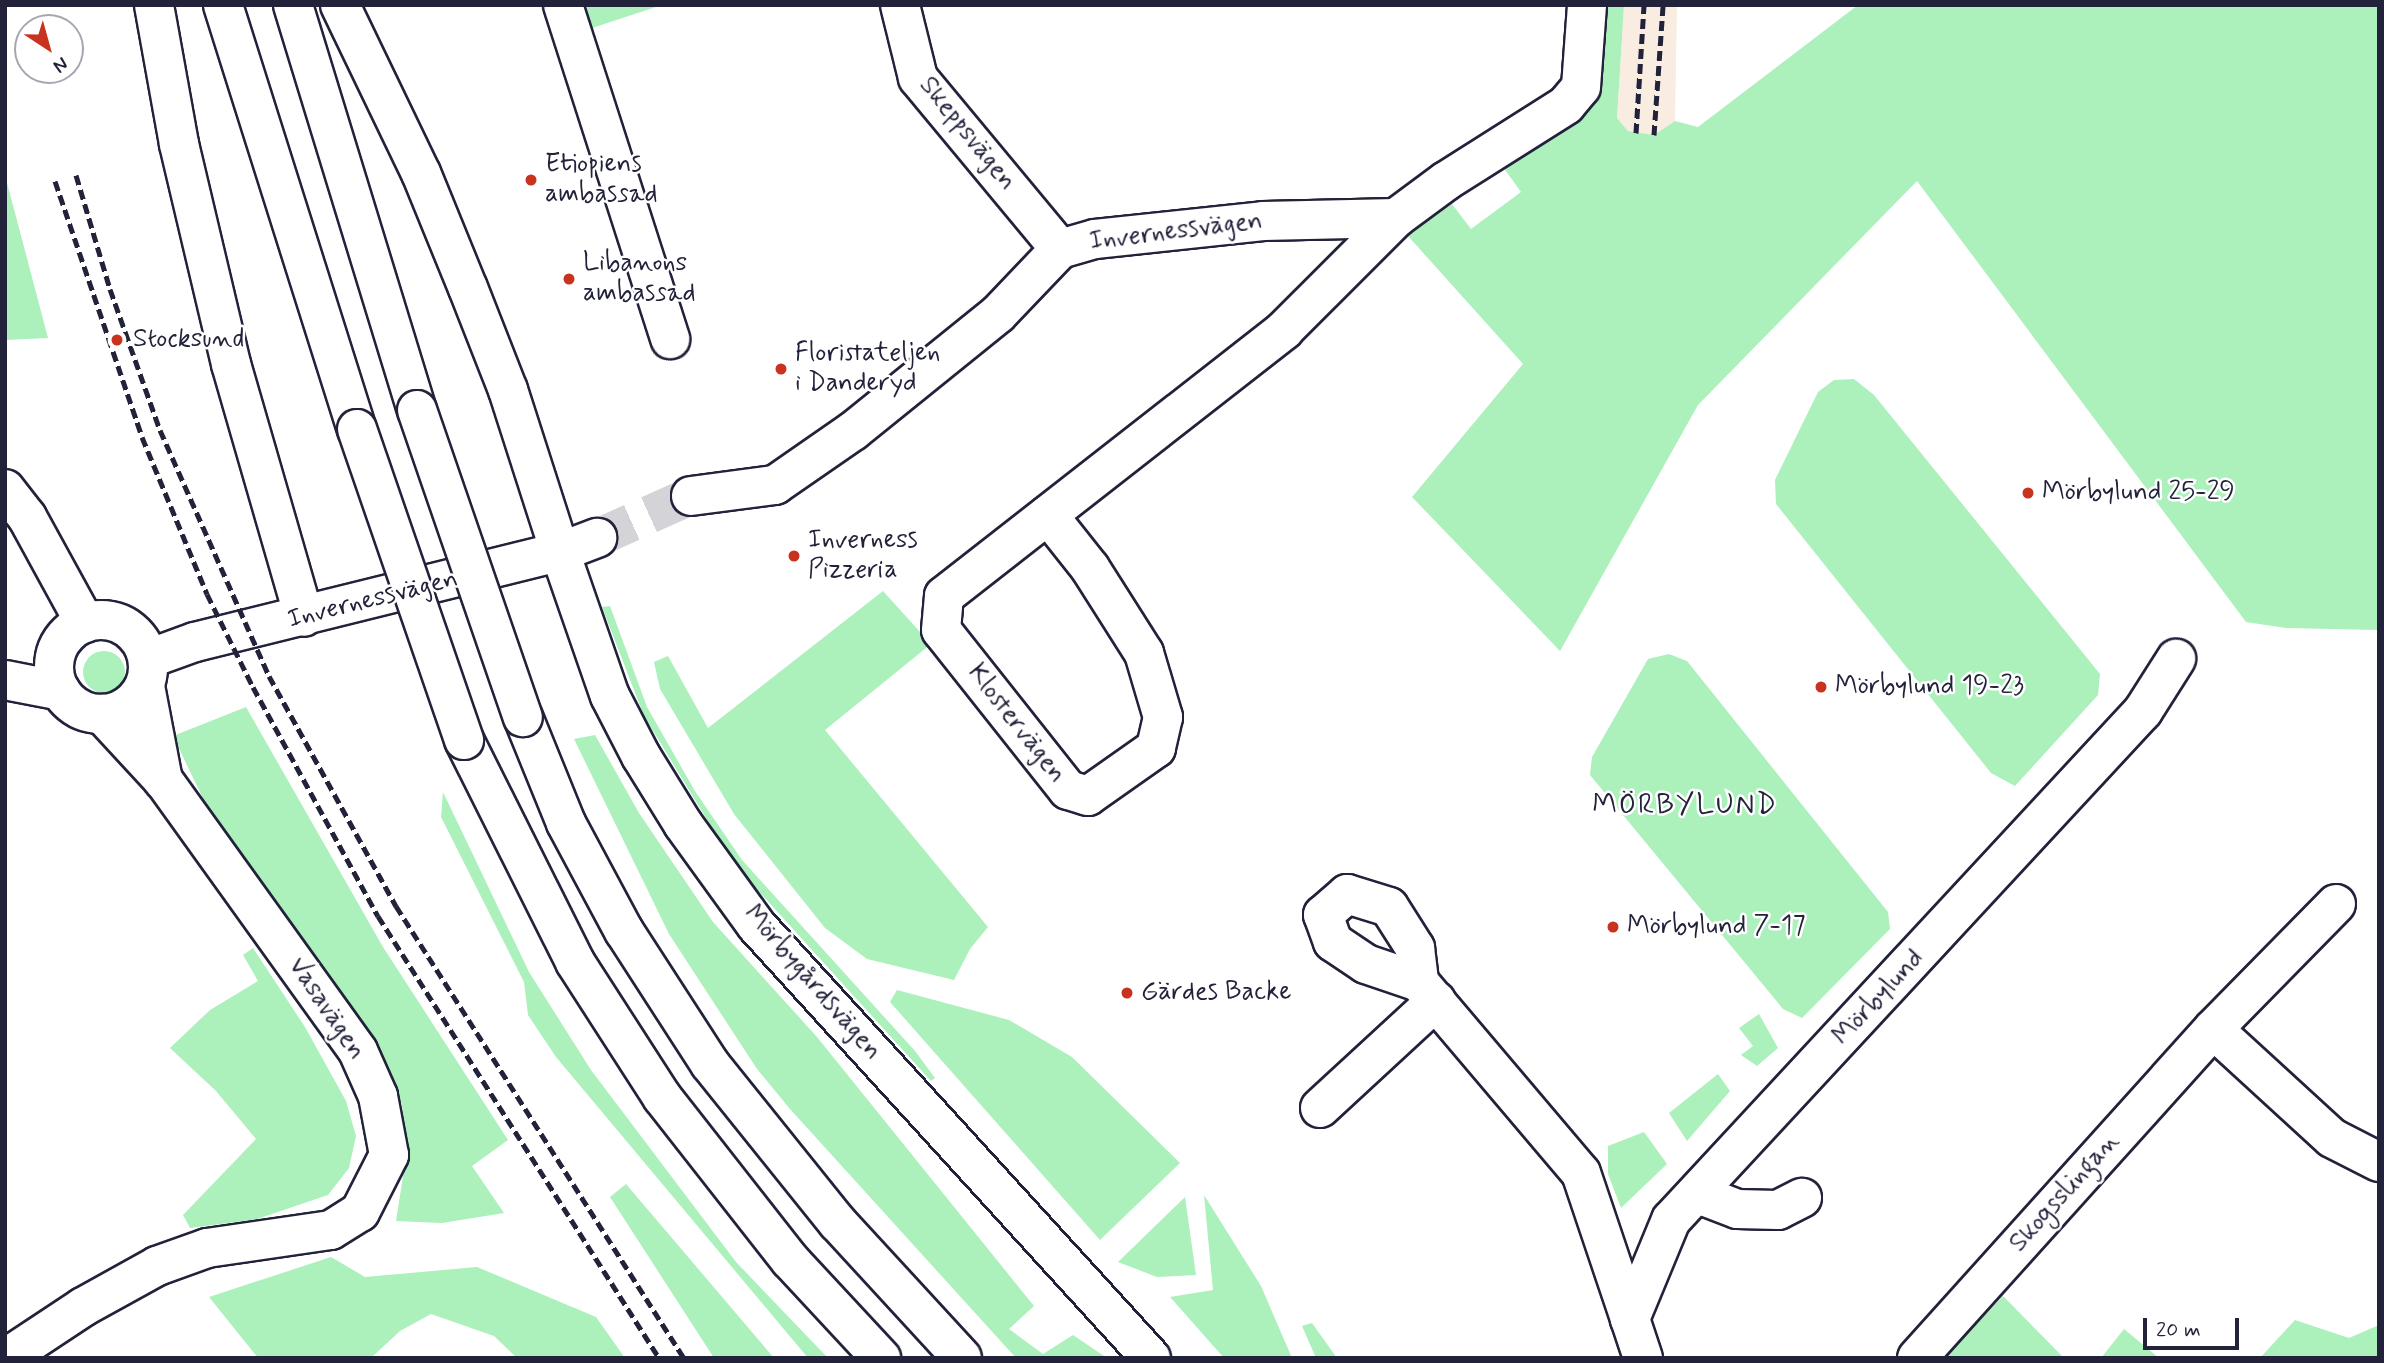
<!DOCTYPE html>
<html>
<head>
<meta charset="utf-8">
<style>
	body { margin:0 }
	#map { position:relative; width:2384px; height:1363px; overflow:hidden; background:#fff; font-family:Mynerve,sans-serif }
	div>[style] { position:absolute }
	.built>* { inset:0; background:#f8ede0 }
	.green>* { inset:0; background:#acf0bb }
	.round { border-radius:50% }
	.minor-tunnel>* { height:38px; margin-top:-19px; transform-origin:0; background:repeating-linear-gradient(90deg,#d3d3d8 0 38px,transparent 0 57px) }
	.roads { filter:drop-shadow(2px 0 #22223b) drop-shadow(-2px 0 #22223b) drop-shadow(0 2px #22223b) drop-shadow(0 -2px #22223b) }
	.minor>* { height:38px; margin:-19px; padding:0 19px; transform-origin:19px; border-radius:19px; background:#fff }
	.minor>.ring { margin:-19px; padding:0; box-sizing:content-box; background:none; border:38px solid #fff; border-radius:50% }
	.highway>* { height:38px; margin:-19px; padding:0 19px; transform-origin:19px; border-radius:19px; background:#fff }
	.rail>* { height:5px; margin-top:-2.5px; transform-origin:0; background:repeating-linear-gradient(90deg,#22223b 0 10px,transparent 0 15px) }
	.bridges { filter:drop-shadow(2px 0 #22223b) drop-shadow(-2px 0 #22223b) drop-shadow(0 2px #22223b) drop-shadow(0 -2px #22223b) }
	.highway-bridge>* { height:38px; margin:-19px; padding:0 19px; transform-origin:19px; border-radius:19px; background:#fff }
	.dots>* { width:19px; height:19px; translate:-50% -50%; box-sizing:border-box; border:4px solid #fff; border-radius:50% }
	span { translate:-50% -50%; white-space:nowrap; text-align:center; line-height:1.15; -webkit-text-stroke:5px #fff; paint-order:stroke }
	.street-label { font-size:26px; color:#22223b }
	.poi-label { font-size:26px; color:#22223b }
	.left { translate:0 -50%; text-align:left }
	.neighbourhood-label { font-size:28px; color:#22223b; letter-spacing:2px }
	.frame { position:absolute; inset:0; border:7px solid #22223b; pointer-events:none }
	.north { position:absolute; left:14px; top:14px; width:70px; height:70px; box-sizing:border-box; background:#fff; border:2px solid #a7a7b1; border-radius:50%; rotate:144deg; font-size:19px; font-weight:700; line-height:28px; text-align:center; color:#22223b }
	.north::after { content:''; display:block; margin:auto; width:24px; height:32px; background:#c8321e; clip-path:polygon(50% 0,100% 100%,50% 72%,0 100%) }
	.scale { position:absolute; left:2143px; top:1318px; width:96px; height:32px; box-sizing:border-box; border:4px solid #22223b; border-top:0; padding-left:9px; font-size:21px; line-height:24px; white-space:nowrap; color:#22223b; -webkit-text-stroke:5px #fff; paint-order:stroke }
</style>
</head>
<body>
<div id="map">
	<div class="built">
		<div style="clip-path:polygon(1624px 5px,1677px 5px,1675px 121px,1654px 135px,1628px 131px,1617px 118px)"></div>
	</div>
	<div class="green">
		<div style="clip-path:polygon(578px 5px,662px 5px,586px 30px)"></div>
		<div style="clip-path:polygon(1606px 5px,1624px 5px,1617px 118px,1628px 131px,1654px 135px,1675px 121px,1698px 127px,1858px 5px,2379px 5px,2379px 630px,2286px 628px,2246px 622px,1917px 181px,1698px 405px,1560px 651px,1412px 497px,1523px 364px,1408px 236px,1452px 204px,1471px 229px,1521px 192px,1503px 167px,1579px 117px,1604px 50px)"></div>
		<div style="clip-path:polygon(5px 175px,48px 338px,5px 340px)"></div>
		<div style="clip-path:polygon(1854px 379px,1874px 395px,2100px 674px,2098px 695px,2015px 786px,1991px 773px,1776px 504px,1775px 480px,1818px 392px,1834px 380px)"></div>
		<div style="clip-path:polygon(883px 591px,931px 644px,825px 730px,988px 927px,970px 949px,954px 980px,867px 959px,825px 928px,734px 814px,660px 689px,654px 662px,668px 656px,708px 728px)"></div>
		<div style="clip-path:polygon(610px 606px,647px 707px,695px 791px,742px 860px,915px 1051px,935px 1078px,931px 1081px,734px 864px,644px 716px,602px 607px)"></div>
		<div class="round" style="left:83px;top:651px;width:42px;height:42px"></div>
		<div style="clip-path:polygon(1669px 654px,1687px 661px,1888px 912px,1890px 929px,1802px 1018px,1783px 1009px,1590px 775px,1592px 757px,1648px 659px)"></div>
		<div style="clip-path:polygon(246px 707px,383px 947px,508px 1140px,472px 1166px,504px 1213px,442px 1223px,396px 1221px,406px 1157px,402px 1104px,370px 1040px,211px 815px,173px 736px)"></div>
		<div style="clip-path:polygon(595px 735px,639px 813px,713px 922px,817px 1037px,1034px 1306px,1009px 1329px,1043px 1354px,1073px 1335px,1107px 1358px,1016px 1358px,790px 1109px,757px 1069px,669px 934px,574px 739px)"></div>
		<div style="clip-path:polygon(443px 792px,529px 972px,591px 1070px,736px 1262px,828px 1358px,808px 1358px,556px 1057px,528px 1015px,524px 982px,441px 817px)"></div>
		<div style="clip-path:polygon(253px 948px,305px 1027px,346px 1101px,356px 1136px,349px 1168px,328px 1195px,257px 1219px,190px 1228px,183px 1215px,256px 1139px,216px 1091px,170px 1048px,210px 1010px,258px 981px,243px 955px)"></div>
		<div style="clip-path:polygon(897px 990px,1009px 1020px,1072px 1057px,1180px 1163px,1100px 1240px,890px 1002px)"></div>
		<div style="clip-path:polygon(1759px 1014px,1778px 1048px,1757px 1066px,1741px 1055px,1753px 1046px,1739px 1028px)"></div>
		<div style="clip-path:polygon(1718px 1074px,1730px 1091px,1687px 1141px,1669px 1113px)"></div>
		<div style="clip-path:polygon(1644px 1132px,1667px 1164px,1621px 1208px,1608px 1174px,1608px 1146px)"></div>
		<div style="clip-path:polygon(626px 1184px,774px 1358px,714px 1358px,610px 1197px)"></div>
		<div style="clip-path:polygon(1204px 1195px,1261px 1286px,1292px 1358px,1224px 1358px,1170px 1297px,1213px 1290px)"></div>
		<div style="clip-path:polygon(1185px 1197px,1196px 1275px,1157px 1277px,1118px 1262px)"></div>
		<div style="clip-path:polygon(331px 1257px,365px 1277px,477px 1267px,596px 1317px,625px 1358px,517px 1358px,494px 1336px,431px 1314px,400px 1331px,371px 1358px,258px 1358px,209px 1297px)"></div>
		<div style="clip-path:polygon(2003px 1296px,2064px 1358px,1944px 1358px)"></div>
		<div style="clip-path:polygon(2295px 1320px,2349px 1338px,2379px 1325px,2379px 1358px,2260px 1358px)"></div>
		<div style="clip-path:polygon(1312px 1323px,1337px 1358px,1316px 1358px,1302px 1326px)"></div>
		<div style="clip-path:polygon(2124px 1329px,2159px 1358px,2101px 1358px)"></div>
	</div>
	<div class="minor-tunnel">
		<div style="left:597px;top:538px;width:103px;rotate:-24.1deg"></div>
	</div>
	<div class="roads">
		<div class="minor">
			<div style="left:563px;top:5px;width:351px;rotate:72.2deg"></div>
			<div style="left:900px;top:5px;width:75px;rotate:76.1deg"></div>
			<div style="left:918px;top:78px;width:222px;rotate:50.3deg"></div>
			<div style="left:5px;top:489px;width:36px;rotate:52deg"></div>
			<div style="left:27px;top:517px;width:121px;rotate:61.3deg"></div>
			<div style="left:691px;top:496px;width:85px;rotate:-7.5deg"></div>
			<div style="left:775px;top:485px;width:95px;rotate:-34.7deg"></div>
			<div style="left:853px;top:431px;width:186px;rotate:-38.9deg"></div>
			<div style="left:998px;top:314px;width:90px;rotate:-46.4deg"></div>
			<div style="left:1060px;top:249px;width:36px;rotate:-16deg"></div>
			<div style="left:1095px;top:239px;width:169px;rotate:-6.1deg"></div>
			<div style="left:1263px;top:221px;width:133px;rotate:-1.3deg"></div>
			<div style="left:1396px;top:218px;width:62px;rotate:-36.5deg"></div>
			<div style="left:1446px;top:181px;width:142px;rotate:-32.3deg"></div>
			<div style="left:1566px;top:105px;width:23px;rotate:-50deg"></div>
			<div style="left:1581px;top:87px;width:82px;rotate:-85.8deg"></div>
			<div style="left:1048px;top:515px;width:68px;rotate:51.6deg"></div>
			<div style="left:1090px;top:568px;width:101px;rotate:57.6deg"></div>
			<div style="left:1144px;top:653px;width:67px;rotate:73.5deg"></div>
			<div style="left:1163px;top:717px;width:32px;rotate:103deg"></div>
			<div style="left:1156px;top:748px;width:83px;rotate:144.8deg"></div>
			<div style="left:1088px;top:796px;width:21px;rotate:-163deg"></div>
			<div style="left:1068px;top:790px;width:204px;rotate:-128.4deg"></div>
			<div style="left:941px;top:630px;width:34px;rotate:-85deg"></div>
			<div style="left:944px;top:596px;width:432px;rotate:-38deg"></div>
			<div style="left:1284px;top:330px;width:158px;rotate:-45deg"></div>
			<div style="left:560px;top:552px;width:152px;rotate:70.9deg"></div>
			<div style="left:610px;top:696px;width:68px;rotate:62.7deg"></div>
			<div style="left:641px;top:756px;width:80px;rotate:58.3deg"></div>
			<div style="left:683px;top:824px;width:125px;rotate:54.1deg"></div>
			<div style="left:756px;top:925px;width:586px;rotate:47.63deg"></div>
			<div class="ring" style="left:54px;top:620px;width:56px;height:56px"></div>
			<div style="left:148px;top:659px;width:50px;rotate:-19.9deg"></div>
			<div style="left:195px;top:642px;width:376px;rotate:-13.9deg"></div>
			<div style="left:560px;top:552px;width:40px;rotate:-21deg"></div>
			<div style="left:5px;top:680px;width:57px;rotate:11.1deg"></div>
			<div style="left:145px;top:686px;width:96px;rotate:79.2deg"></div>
			<div style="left:1347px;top:894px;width:44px;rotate:17.2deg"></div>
			<div style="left:1389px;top:907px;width:49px;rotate:57.6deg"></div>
			<div style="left:1415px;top:948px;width:34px;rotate:83deg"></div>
			<div style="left:1419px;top:982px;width:56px;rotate:-161.2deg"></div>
			<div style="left:1366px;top:964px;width:40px;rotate:-146deg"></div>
			<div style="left:1333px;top:942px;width:29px;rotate:-110deg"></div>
			<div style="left:1323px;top:915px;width:32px;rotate:-41deg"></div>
			<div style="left:2336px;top:904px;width:175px;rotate:134.5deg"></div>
			<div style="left:2213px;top:1029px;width:161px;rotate:42.5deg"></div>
			<div style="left:2332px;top:1138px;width:53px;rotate:27.1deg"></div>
			<div style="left:1419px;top:982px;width:250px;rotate:49.7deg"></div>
			<div style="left:1581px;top:1173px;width:154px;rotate:71.4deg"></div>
			<div style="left:1320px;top:1108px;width:158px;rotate:-42.7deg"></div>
			<div style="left:1698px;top:1194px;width:42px;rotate:21deg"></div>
			<div style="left:1737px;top:1209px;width:41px;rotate:1.4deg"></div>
			<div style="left:1778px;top:1210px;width:27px;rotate:-27deg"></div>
			<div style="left:6px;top:1358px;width:92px;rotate:-33.5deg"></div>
			<div style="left:83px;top:1307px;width:85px;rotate:-29deg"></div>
			<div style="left:157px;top:1266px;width:53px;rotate:-19.8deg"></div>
			<div style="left:207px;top:1248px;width:125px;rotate:-8.3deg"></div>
			<div style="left:331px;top:1230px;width:34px;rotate:-32deg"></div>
			<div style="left:360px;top:1212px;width:64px;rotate:-63deg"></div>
			<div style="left:389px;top:1155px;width:60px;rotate:-100.6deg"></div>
			<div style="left:378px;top:1096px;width:49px;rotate:-114deg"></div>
			<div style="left:358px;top:1051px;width:334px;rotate:-125.7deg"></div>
			<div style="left:163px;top:780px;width:90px;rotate:-132.7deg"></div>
			<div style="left:1643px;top:1358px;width:41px;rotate:-108.4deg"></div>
			<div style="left:1630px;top:1319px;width:107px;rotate:-67.5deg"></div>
			<div style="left:1671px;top:1220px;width:694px;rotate:-47.16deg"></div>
			<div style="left:2143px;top:711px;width:62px;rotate:-57.6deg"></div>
			<div style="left:1917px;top:1358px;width:443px;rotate:-48deg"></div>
		</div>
		<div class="highway">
			<div style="left:154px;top:5px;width:141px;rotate:79.8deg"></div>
			<div style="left:179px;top:144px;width:226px;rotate:76.7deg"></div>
			<div style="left:231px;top:364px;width:263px;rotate:73.9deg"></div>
			<div style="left:223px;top:5px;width:445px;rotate:72.5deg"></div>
			<div style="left:293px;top:5px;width:424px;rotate:73deg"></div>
			<div style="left:340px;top:5px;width:187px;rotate:64.3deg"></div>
			<div style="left:421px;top:173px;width:124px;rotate:67.8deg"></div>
			<div style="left:468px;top:288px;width:110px;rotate:68.6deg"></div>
			<div style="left:508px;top:390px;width:170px;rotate:72.2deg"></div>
			<div style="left:523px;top:717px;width:114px;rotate:67.9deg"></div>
			<div style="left:566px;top:823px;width:123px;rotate:61.8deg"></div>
			<div style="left:624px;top:931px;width:158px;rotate:57.1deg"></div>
			<div style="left:710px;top:1064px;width:204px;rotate:51.2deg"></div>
			<div style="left:838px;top:1223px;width:183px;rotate:47.4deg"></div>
			<div style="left:464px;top:740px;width:248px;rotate:63.4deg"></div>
			<div style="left:575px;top:962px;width:161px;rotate:57.2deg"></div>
			<div style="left:662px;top:1097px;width:207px;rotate:51.9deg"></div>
			<div style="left:790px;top:1260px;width:134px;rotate:47.1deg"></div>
		</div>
	</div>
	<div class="rail">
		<div style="left:1636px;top:133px;width:128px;rotate:-86.4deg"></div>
		<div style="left:1654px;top:135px;width:130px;rotate:-86deg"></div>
		<div style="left:76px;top:175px;width:119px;rotate:73.4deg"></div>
		<div style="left:110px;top:289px;width:150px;rotate:70.5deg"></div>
		<div style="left:160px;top:430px;width:269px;rotate:66.1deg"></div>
		<div style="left:269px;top:676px;width:263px;rotate:61.1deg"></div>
		<div style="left:396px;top:906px;width:536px;rotate:57.5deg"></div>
		<div style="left:55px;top:181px;width:270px;rotate:71.2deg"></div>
		<div style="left:142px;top:437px;width:170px;rotate:67.5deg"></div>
		<div style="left:207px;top:594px;width:104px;rotate:63.7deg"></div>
		<div style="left:253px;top:687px;width:261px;rotate:61.4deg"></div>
		<div style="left:378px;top:916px;width:524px;rotate:57.55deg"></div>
	</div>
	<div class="bridges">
		<div class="highway-bridge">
			<div style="left:417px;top:410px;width:325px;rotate:71deg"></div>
			<div style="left:357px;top:429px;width:329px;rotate:71deg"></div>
		</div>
	</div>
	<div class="dots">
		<div style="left:531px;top:180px;background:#c8321e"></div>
		<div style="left:569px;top:279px;background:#c8321e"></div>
		<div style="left:117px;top:340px;background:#c8321e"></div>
		<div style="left:781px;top:369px;background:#c8321e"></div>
		<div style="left:2028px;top:493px;background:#c8321e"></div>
		<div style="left:794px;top:556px;background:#c8321e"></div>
		<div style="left:1821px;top:687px;background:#c8321e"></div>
		<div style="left:1613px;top:927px;background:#c8321e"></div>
		<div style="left:1127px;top:993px;background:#c8321e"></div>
	</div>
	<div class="street-label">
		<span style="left:967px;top:134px;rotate:51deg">Skeppsvägen</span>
		<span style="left:1176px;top:232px;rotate:-7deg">Invernessvägen</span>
		<span style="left:373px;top:600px;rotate:-14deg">Invernessvägen</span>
		<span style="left:1016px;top:724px;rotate:52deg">Klostervägen</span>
		<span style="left:812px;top:983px;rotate:49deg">Mörbygårdsvägen</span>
		<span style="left:1879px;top:998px;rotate:-47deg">Mörbylund</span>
		<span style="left:326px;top:1009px;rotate:56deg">Vasavägen</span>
		<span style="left:2065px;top:1193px;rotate:-48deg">Skogsslingan</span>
	</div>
	<div class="poi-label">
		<span class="left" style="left:545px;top:180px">Etiopiens<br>ambassad</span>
		<span class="left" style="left:583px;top:279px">Libanons<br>ambassad</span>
		<span class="left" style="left:133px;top:340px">Stocksund</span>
		<span class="left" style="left:795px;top:369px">Floristateljen<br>i Danderyd</span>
		<span class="left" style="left:2042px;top:493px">Mörbylund 25-29</span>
		<span class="left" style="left:808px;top:556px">Inverness<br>Pizzeria</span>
		<span class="left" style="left:1835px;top:687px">Mörbylund 19-23</span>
		<span class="left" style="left:1627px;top:927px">Mörbylund 7-17</span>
		<span class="left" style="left:1141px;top:993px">Gärdes Backe</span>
	</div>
	<div class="neighbourhood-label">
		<span style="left:1685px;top:806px">MÖRBYLUND</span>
	</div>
	<div class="frame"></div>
	<div class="north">N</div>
	<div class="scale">20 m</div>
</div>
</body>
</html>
